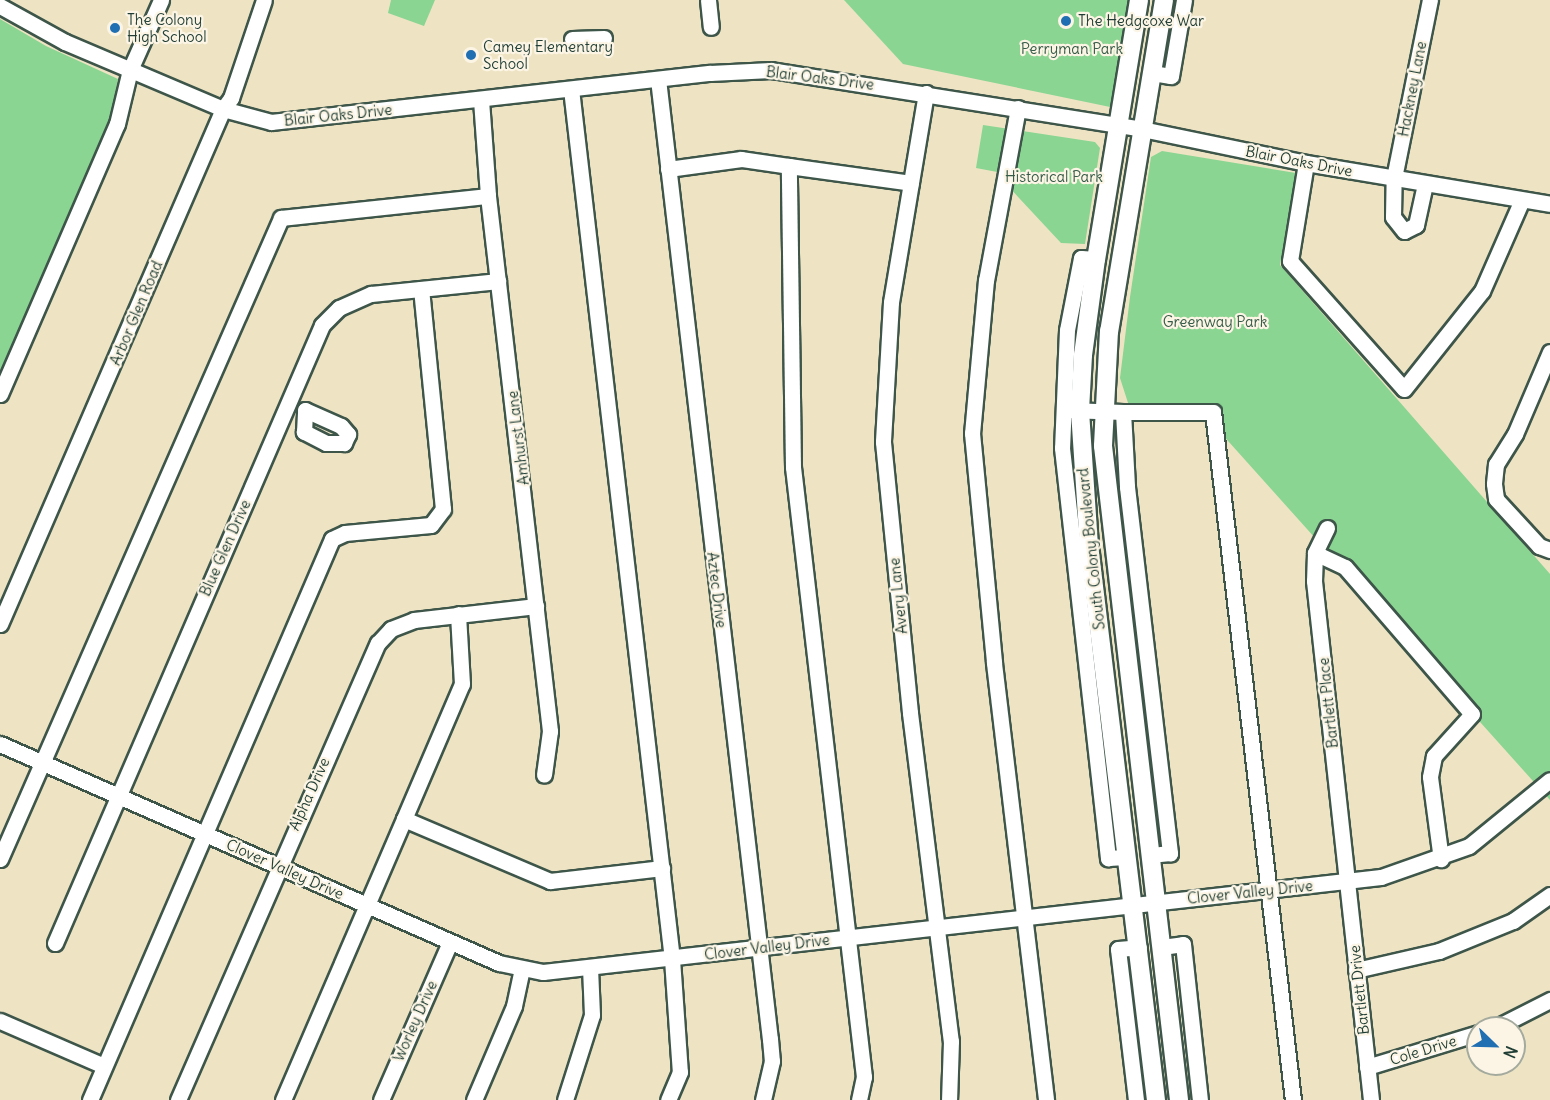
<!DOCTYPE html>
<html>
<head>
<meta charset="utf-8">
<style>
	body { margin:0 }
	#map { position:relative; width:1550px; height:1100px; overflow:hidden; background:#eee4c4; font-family:Delius,sans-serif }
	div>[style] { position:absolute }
	.green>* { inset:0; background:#8ad592 }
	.roads { filter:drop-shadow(2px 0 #3e564a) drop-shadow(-2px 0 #3e564a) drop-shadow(0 2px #3e564a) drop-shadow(0 -2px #3e564a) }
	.minor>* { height:15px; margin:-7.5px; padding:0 7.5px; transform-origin:7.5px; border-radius:7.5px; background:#fff }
	.major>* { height:18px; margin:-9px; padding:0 9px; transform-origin:9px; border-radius:9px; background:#fff }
	.dots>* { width:16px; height:16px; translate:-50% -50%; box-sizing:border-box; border:3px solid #fcf5e5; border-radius:50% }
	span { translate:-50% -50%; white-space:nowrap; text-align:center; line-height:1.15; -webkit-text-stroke:4.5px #fcf5e5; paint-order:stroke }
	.poi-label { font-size:15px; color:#1f3d34 }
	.left { translate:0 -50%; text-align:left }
	.park-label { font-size:15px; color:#345b47 }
	.street-label { font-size:15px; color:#1f3d34 }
	.north { position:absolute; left:1466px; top:1016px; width:60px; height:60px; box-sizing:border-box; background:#fcf5e5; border:2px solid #a4ab9e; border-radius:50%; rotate:113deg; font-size:16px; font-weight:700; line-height:24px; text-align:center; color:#1f3d34 }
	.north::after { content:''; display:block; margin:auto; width:21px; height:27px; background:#1f6fb2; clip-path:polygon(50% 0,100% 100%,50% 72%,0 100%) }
</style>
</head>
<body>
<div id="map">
	<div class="green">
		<div style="clip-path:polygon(391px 0,435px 0,424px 26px,388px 13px)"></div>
		<div style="clip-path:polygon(844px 0,1130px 0,1115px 108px,903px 64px)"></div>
		<div style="clip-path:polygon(0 19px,46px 46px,118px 79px,109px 127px,0 375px)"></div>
		<div style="clip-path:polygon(983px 125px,1095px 142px,1100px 148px,1085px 244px,1061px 243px,1007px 185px,1008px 174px,976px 168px)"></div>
		<div style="clip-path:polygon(1162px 151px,1296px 173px,1280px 265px,1550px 574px,1550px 800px,1220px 432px,1217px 409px,1129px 406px,1120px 378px,1130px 297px,1151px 157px)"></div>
	</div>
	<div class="roads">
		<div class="minor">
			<div style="left:708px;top:0;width:27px;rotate:84deg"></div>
			<div style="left:0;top:6px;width:74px;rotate:29deg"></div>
			<div style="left:65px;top:42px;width:172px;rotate:23deg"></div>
			<div style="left:223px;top:109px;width:50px;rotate:15.2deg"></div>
			<div style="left:271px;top:122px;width:442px;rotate:-6.4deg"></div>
			<div style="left:710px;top:73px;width:61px;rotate:-2.8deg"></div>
			<div style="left:771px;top:70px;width:376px;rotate:9deg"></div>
			<div style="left:1142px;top:129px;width:167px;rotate:11.7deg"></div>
			<div style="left:1306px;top:163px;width:247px;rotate:9.5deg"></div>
			<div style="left:572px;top:39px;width:32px;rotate:-2deg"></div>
			<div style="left:1152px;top:73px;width:19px;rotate:9deg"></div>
			<div style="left:1171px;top:76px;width:77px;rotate:-80.3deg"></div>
			<div style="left:658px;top:79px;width:967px;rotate:83.35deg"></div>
			<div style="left:770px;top:1039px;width:22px;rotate:85deg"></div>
			<div style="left:772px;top:1061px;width:40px;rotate:103deg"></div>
			<div style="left:571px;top:89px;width:876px;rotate:83.38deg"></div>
			<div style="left:672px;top:959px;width:113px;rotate:86deg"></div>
			<div style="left:680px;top:1072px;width:30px;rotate:113deg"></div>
			<div style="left:926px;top:93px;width:212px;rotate:99.5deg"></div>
			<div style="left:891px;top:302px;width:140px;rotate:93.3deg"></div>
			<div style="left:883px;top:442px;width:272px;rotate:84.3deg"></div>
			<div style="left:910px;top:713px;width:331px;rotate:82.9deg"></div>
			<div style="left:951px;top:1041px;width:59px;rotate:91.9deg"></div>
			<div style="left:481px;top:100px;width:96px;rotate:85.8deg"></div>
			<div style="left:488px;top:196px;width:539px;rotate:83.39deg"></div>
			<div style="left:550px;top:731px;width:44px;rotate:97.8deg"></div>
			<div style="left:1018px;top:108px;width:175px;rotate:100.5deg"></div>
			<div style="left:986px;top:280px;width:154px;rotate:95.2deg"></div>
			<div style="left:972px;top:433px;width:231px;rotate:84.5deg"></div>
			<div style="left:994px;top:663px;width:440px;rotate:83.2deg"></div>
			<div style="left:1306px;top:163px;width:99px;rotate:99.3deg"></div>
			<div style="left:1290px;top:261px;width:171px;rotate:48.3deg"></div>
			<div style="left:1404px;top:389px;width:125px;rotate:-51.5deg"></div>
			<div style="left:1482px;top:291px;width:99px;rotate:-66.3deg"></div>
			<div style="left:668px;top:169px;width:74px;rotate:-7.8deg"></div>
			<div style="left:741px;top:159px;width:49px;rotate:8.3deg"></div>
			<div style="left:1425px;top:184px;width:42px;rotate:102.4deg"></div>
			<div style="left:1416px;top:225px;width:13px;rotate:153deg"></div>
			<div style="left:1404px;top:231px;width:18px;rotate:-128deg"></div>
			<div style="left:1393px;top:217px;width:39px;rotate:-89deg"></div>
			<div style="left:1394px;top:178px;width:182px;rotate:-78.6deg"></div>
			<div style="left:1096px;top:259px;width:15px;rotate:-176deg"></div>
			<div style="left:1081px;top:258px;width:73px;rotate:101deg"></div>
			<div style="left:1067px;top:330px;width:118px;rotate:92.4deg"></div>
			<div style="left:1062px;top:448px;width:413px;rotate:83.6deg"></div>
			<div style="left:1108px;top:858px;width:18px;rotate:-3deg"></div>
			<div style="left:1550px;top:352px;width:89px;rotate:113.1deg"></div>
			<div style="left:1515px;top:434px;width:36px;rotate:122deg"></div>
			<div style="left:1496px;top:464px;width:20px;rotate:96deg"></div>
			<div style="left:1494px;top:484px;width:15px;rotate:82deg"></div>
			<div style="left:1496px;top:499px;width:64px;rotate:47.5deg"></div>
			<div style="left:1539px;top:546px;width:12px;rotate:20deg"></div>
			<div style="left:0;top:394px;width:294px;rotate:-66.6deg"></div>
			<div style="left:117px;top:124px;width:56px;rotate:-76.5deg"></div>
			<div style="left:130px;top:70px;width:77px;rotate:-66.1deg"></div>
			<div style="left:305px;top:410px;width:39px;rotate:24deg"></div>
			<div style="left:341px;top:426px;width:11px;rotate:49deg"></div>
			<div style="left:348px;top:434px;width:10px;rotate:114deg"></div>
			<div style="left:344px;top:443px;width:18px;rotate:180deg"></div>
			<div style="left:326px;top:443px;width:25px;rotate:-153deg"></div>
			<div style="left:304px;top:432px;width:22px;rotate:-87deg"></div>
			<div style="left:1069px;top:410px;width:54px;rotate:2.1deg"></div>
			<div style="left:1123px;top:412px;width:75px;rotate:86.9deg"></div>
			<div style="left:1127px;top:487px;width:369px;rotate:83.3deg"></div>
			<div style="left:1170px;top:853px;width:18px;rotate:174deg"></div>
			<div style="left:1123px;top:412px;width:90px"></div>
			<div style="left:1213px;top:412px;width:693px;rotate:83.37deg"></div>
			<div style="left:1327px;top:528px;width:28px;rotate:116deg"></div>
			<div style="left:1315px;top:553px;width:28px;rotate:92deg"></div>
			<div style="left:1314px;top:581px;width:522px;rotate:83.73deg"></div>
			<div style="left:1315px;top:553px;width:33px;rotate:25deg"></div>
			<div style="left:1345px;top:567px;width:194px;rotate:49.2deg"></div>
			<div style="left:1472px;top:714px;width:57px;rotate:132.1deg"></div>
			<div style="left:1434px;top:756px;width:21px;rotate:101deg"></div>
			<div style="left:1430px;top:777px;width:83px;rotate:82.4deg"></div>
			<div style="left:0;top:624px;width:561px;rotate:-66.59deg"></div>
			<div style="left:223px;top:109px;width:14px;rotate:-54deg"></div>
			<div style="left:231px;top:98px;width:103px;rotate:-71.4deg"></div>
			<div style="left:0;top:744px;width:545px;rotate:23.7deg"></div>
			<div style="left:499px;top:963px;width:45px;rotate:11.6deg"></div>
			<div style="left:543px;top:972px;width:843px;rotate:-6.47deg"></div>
			<div style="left:1381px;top:877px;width:93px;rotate:-19.4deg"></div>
			<div style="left:1469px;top:846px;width:104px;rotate:-39.2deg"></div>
			<div style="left:404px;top:819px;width:147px;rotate:-66.8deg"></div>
			<div style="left:462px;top:684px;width:70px;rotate:-93.3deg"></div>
			<div style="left:0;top:859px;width:700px;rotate:-66.33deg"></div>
			<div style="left:281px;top:218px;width:208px;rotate:-6.1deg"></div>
			<div style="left:55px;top:943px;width:673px;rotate:-66.63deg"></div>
			<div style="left:322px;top:325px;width:24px;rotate:-45deg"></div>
			<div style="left:339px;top:308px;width:35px;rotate:-24deg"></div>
			<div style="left:371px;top:294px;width:128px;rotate:-5.8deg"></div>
			<div style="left:1162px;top:947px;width:21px;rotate:-8deg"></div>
			<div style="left:1183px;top:944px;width:157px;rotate:83.8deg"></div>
			<div style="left:1356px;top:970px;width:85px;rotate:-12.9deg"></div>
			<div style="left:1439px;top:951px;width:80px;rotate:-22.1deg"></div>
			<div style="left:1513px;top:921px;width:45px;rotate:-35.1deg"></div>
			<div style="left:0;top:1021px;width:113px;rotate:23.4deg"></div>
			<div style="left:1495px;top:1028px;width:62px;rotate:-27deg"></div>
			<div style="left:1367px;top:1067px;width:116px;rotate:-17deg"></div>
			<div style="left:90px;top:1100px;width:611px;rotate:-66.67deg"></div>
			<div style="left:332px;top:539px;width:14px;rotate:-25deg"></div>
			<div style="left:345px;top:533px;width:86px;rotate:-5.3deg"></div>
			<div style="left:431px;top:525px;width:20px;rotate:-53deg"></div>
			<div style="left:443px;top:509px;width:221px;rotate:-95.7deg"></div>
			<div style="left:178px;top:1100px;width:499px;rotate:-66.4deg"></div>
			<div style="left:378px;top:643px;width:19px;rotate:-47deg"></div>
			<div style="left:391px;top:629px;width:25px;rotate:-21deg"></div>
			<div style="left:414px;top:620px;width:123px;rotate:-6.5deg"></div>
			<div style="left:283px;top:1100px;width:306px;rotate:-66.7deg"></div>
			<div style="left:404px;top:819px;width:159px;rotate:23deg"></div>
			<div style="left:550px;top:881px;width:113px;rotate:-6.6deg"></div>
			<div style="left:381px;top:1100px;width:172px;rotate:-66.4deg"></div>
			<div style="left:474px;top:1100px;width:102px;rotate:-66.9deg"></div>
			<div style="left:514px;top:1006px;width:38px;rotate:-78deg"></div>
			<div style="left:565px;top:1100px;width:89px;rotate:-72.4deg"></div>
			<div style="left:592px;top:1015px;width:47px;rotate:-92.4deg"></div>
			<div style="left:859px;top:1100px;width:24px;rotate:-78deg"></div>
			<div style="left:864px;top:1077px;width:614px;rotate:-96.64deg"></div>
			<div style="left:793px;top:467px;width:301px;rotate:-90.8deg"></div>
			<div style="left:789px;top:166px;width:123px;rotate:7.9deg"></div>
			<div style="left:1136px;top:1100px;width:152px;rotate:-96.8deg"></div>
			<div style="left:1118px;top:949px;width:21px;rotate:-5deg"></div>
		</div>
		<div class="major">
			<div style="left:1139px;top:0;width:263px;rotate:99.4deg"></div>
			<div style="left:1096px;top:259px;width:97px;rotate:97.7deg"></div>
			<div style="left:1083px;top:355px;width:56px;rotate:93.1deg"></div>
			<div style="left:1080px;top:411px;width:134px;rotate:86.2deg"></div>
			<div style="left:1089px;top:545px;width:559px;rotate:83.12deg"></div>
			<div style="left:1164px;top:0;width:336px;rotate:99.4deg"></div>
			<div style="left:1109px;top:331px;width:115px;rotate:93deg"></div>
			<div style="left:1103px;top:446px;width:658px;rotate:83.37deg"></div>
		</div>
	</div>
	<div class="dots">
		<div style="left:1066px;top:21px;background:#1f6fb2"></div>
		<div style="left:115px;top:28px;background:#1f6fb2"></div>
		<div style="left:471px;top:55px;background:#1f6fb2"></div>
	</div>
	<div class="poi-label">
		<span class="left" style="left:127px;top:28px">The Colony<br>High School</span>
		<span class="left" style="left:1078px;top:21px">The Hedgcoxe War</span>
		<span class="left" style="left:483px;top:55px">Camey Elementary<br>School</span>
	</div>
	<div class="park-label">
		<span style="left:1072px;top:49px">Perryman Park</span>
		<span style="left:1054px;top:177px">Historical Park</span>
		<span style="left:1215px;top:322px">Greenway Park</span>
	</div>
	<div class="street-label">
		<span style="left:820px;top:78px;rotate:7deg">Blair Oaks Drive</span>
		<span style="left:1412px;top:89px;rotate:-79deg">Hackney Lane</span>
		<span style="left:338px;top:115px;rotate:-6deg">Blair Oaks Drive</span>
		<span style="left:1299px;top:161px;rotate:11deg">Blair Oaks Drive</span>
		<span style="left:136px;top:313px;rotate:-67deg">Arbor Glen Road</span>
		<span style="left:518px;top:438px;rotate:-97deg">Amhurst Lane</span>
		<span style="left:225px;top:548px;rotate:-66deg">Blue Glen Drive</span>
		<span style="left:1091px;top:549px;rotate:-96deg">South Colony Boulevard</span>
		<span style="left:717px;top:590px;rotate:83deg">Aztec Drive</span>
		<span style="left:898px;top:596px;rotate:-96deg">Avery Lane</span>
		<span style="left:1328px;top:703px;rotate:-96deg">Bartlett Place</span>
		<span style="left:309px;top:794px;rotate:-66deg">Alpha Drive</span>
		<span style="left:285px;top:869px;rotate:24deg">Clover Valley Drive</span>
		<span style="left:1250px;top:892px;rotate:-6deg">Clover Valley Drive</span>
		<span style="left:767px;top:947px;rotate:-7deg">Clover Valley Drive</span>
		<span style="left:1359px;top:990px;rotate:-96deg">Bartlett Drive</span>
		<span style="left:415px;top:1021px;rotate:-66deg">Worley Drive</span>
		<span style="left:1423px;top:1050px;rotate:-17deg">Cole Drive</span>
	</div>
	<div class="north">N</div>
</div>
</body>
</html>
